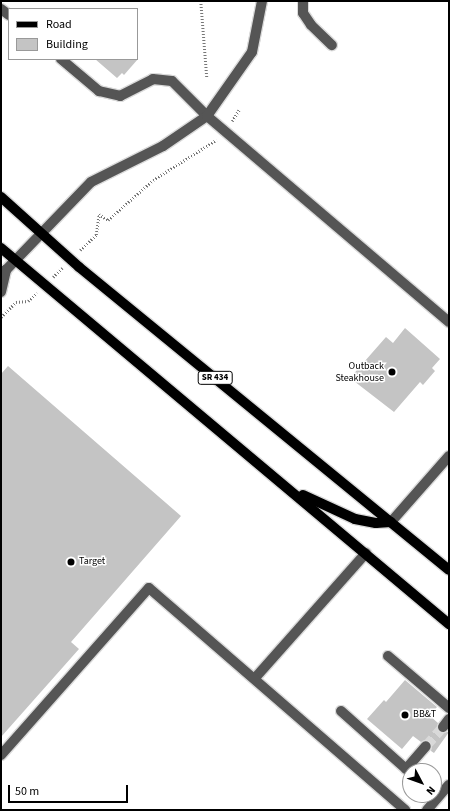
<!DOCTYPE html>
<html>
<head>
<meta charset="utf-8">
<style>
	body { margin:0 }
	#map { position:relative; width:450px; height:811px; overflow:hidden; background:#fff; font-family:"Source Sans 3",sans-serif }
	div>[style] { position:absolute }
	.building>* { inset:0; background:#c4c4c4 }
	.minor-tunnel>* { height:10px; margin-top:-5px; transform-origin:0; background:repeating-linear-gradient(90deg,#d9d9d9 0 10px,transparent 0 15px) }
	.path>* { height:2.5px; margin-top:-1.25px; transform-origin:0; background:repeating-linear-gradient(90deg,#777 0 1px,transparent 0 3px) }
	.roads { filter:drop-shadow(1px 0 #dbdbdb) drop-shadow(-1px 0 #dbdbdb) drop-shadow(0 1px #dbdbdb) drop-shadow(0 -1px #dbdbdb) }
	.minor>* { height:10px; margin:-5px; padding:0 5px; transform-origin:5px; border-radius:5px; background:#555 }
	.major>* { height:10px; margin:-5px; padding:0 5px; transform-origin:5px; border-radius:5px; background:#000 }
	.dots>* { width:11px; height:11px; translate:-50% -50%; box-sizing:border-box; border:2px solid #fff; border-radius:50% }
	span { translate:-50% -50%; white-space:nowrap; text-align:center; line-height:1.15; -webkit-text-stroke:3px #fff; paint-order:stroke }
	.shield-label span { padding:1px 3px; background:#fff; border:1px solid; border-radius:3px; -webkit-text-stroke-width:0 }
	.shield-label { font-size:9px; color:#000; font-weight:700 }
	.poi-label { font-size:10px; color:#000 }
	.right { translate:-100% -50%; text-align:right }
	.left { translate:0 -50%; text-align:left }
	.frame { position:absolute; inset:0; border:2px solid #000; pointer-events:none }
	.legend { position:absolute; left:8px; top:8px; width:130px; height:52px; box-sizing:border-box; background:#fff; border:1px solid #999; margin:0; padding:5px 7px; list-style:none; font-size:12px; color:#000 }
	.legend li { display:flex; align-items:center; gap:8px; height:20px }
	.legend b { width:20px; border:1px solid #999 }
	.north { position:absolute; left:402px; top:763px; width:40px; height:40px; box-sizing:border-box; background:#fff; border:1px solid #999; border-radius:50%; rotate:131deg; font-size:11px; font-weight:700; line-height:16px; text-align:center; color:#000 }
	.north::after { content:''; display:block; margin:auto; width:14px; height:18px; background:#000; clip-path:polygon(50% 0,100% 100%,50% 72%,0 100%) }
	.scale { position:absolute; left:8px; top:785px; width:120px; height:18px; box-sizing:border-box; border:2px solid #000; border-top:0; padding-left:5px; font-size:12px; line-height:14px; white-space:nowrap; color:#000; -webkit-text-stroke:3px #fff; paint-order:stroke }
</style>
</head>
<body>
<div id="map">
	<div class="building">
		<div style="clip-path:polygon(95px 59px,138px 59px,124px 75px,122px 73px,117px 78px)"></div>
		<div style="clip-path:polygon(405px 328px,440px 359px,432px 368px,435px 371px,423px 385px,420px 382px,394px 412px,350px 378px,386px 337px,393px 343px)"></div>
		<div style="clip-path:polygon(8px 366px,181px 516px,71px 642px,79px 649px,1px 737px,1px 374px)"></div>
		<div style="clip-path:polygon(405px 680px,437px 707px,430px 716px,438px 723px,439px 732px,449px 732px,434px 753px,431px 751px,432px 744px,430px 741px,421px 742px,413px 736px,402px 749px,367px 719px,384px 700px,386px 702px)"></div>
	</div>
	<div class="minor-tunnel">
		<div style="left:426px;top:746px;width:25px;rotate:-48deg"></div>
	</div>
	<div class="path">
		<div style="left:201px;top:1px;width:76px;rotate:85.5deg"></div>
		<div style="left:232px;top:121px;width:13px;rotate:-58deg"></div>
		<div style="left:80px;top:250px;width:22px;rotate:-43deg"></div>
		<div style="left:96px;top:235px;width:21px;rotate:-82deg"></div>
		<div style="left:99px;top:214px;width:11px;rotate:34deg"></div>
		<div style="left:108px;top:220px;width:60px;rotate:-41.6deg"></div>
		<div style="left:153px;top:180px;width:75px;rotate:-32.4deg"></div>
		<div style="left:53px;top:277px;width:13px;rotate:-45deg"></div>
		<div style="left:1px;top:317px;width:21px;rotate:-45deg"></div>
		<div style="left:16px;top:302px;width:12px;rotate:-5deg"></div>
		<div style="left:28px;top:301px;width:12px;rotate:-42deg"></div>
	</div>
	<div class="roads">
		<div class="minor">
			<div style="left:303px;top:1px;width:12px;rotate:90deg"></div>
			<div style="left:303px;top:13px;width:14px;rotate:56deg"></div>
			<div style="left:311px;top:25px;width:29px;rotate:44deg"></div>
			<div style="left:1px;top:9px;width:10px;rotate:37deg"></div>
			<div style="left:61px;top:59px;width:50px;rotate:40.1deg"></div>
			<div style="left:99px;top:91px;width:22px;rotate:13deg"></div>
			<div style="left:120px;top:96px;width:37px;rotate:-27deg"></div>
			<div style="left:153px;top:79px;width:19px;rotate:6deg"></div>
			<div style="left:172px;top:81px;width:49px;rotate:45deg"></div>
			<div style="left:207px;top:116px;width:318px;rotate:40.4deg"></div>
			<div style="left:1px;top:272px;width:5px;rotate:-22deg"></div>
			<div style="left:6px;top:270px;width:122px;rotate:-46deg"></div>
			<div style="left:91px;top:182px;width:80px;rotate:-26.6deg"></div>
			<div style="left:163px;top:146px;width:53px;rotate:-34.3deg"></div>
			<div style="left:207px;top:116px;width:78px;rotate:-54.9deg"></div>
			<div style="left:252px;top:52px;width:52px;rotate:-78.9deg"></div>
			<div style="left:1px;top:292px;width:23px;rotate:-77deg"></div>
			<div style="left:391px;top:522px;width:88px;rotate:-48.7deg"></div>
			<div style="left:388px;top:656px;width:80px;rotate:40.4deg"></div>
			<div style="left:255px;top:678px;width:167px;rotate:-48.4deg"></div>
			<div style="left:341px;top:711px;width:87px;rotate:41.7deg"></div>
			<div style="left:406px;top:769px;width:30px;rotate:-49deg"></div>
			<div style="left:443px;top:727px;width:10px;rotate:-53deg"></div>
			<div style="left:1px;top:755px;width:223px;rotate:-48.5deg"></div>
			<div style="left:149px;top:588px;width:339px;rotate:40.9deg"></div>
			<div style="left:427px;top:810px;width:33px;rotate:-49deg"></div>
		</div>
		<div class="major">
			<div style="left:1px;top:197px;width:105px;rotate:41.9deg"></div>
			<div style="left:79px;top:267px;width:478px;rotate:39.3deg"></div>
			<div style="left:1px;top:248px;width:585px;rotate:40.01deg"></div>
			<div style="left:303px;top:495px;width:57px;rotate:24.8deg"></div>
			<div style="left:355px;top:519px;width:21px;rotate:11deg"></div>
			<div style="left:376px;top:523px;width:15px;rotate:-4deg"></div>
		</div>
	</div>
	<div class="dots">
		<div style="left:392px;top:372px;background:#000"></div>
		<div style="left:71px;top:562px;background:#000"></div>
		<div style="left:405px;top:715px;background:#000"></div>
	</div>
	<div class="shield-label">
		<span style="left:215px;top:378px">SR 434</span>
	</div>
	<div class="poi-label">
		<span class="right" style="left:384px;top:372px">Outback<br>Steakhouse</span>
		<span class="left" style="left:79px;top:562px">Target</span>
		<span class="left" style="left:413px;top:715px">BB&amp;T</span>
	</div>
	<div class="frame"></div>
	<ul class="legend">
	<li><b style="height:5px;background:#000"></b>Road</li>
	<li><b style="height:11px;background:#c4c4c4"></b>Building</li>
	</ul>
	<div class="north">N</div>
	<div class="scale">50 m</div>
</div>
</body>
</html>
